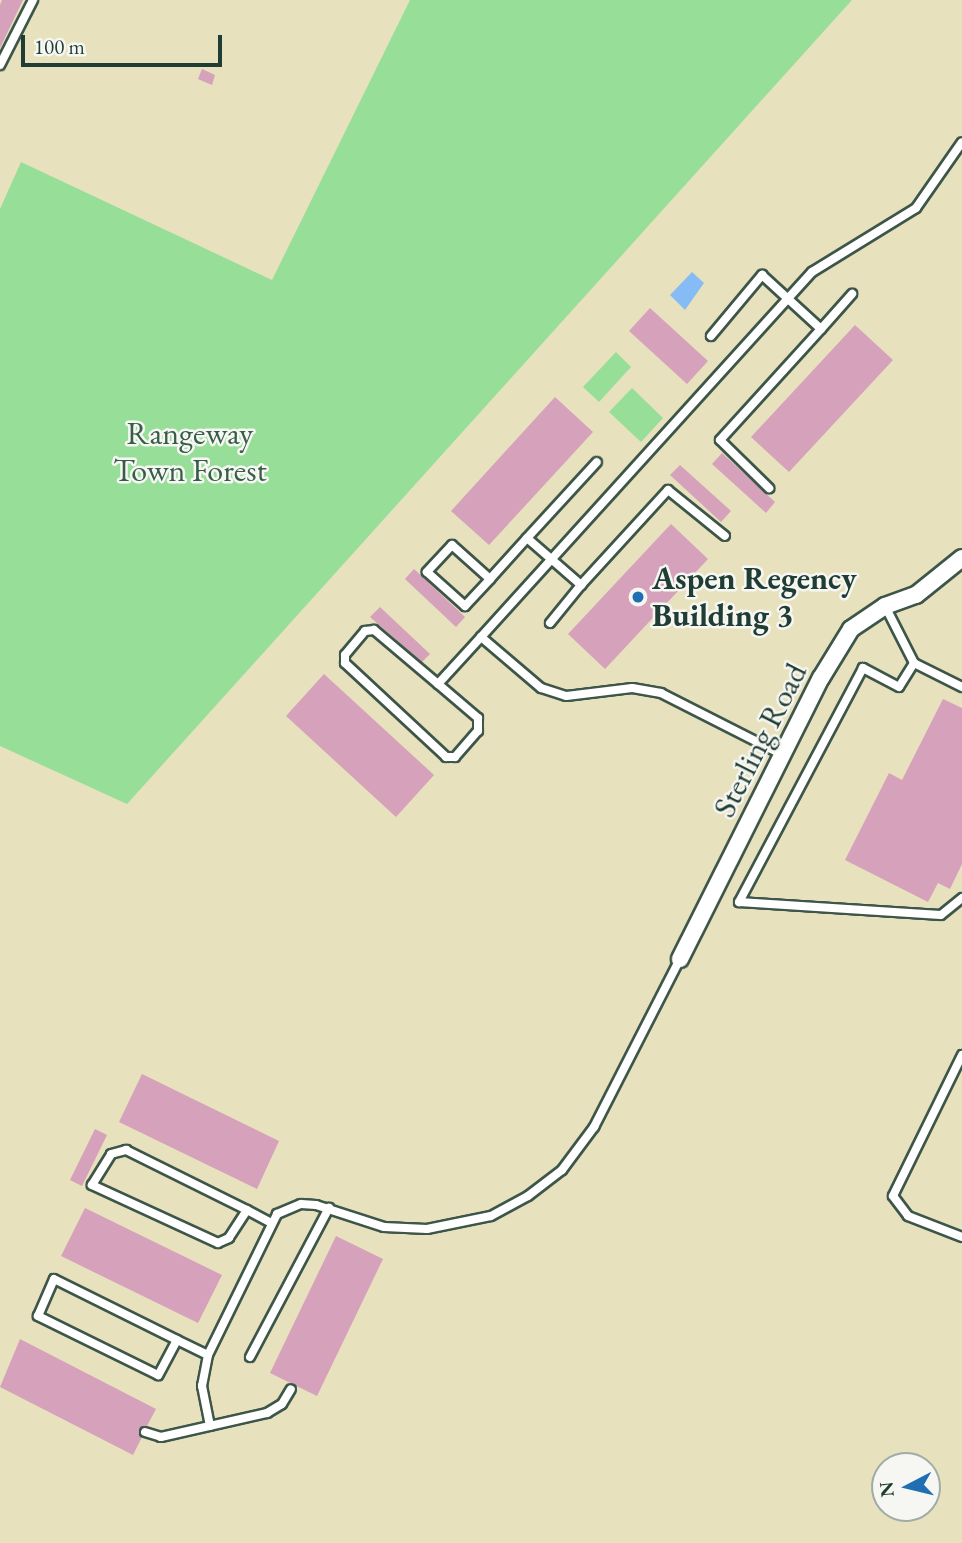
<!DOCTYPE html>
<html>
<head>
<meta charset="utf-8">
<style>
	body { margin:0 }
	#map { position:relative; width:962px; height:1543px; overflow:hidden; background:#e7e1be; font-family:"EB Garamond",serif }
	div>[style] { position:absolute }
	.green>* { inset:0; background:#97de98 }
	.water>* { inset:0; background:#86bcf5 }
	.building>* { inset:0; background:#d6a1ba }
	.roads { filter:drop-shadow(2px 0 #3d5649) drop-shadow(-2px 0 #3d5649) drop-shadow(0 2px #3d5649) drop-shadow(0 -2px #3d5649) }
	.lane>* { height:8px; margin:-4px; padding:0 4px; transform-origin:4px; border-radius:4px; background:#fff }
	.street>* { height:16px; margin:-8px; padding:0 8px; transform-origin:8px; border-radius:8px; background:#fff }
	.dots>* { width:19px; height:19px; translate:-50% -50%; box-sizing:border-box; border:4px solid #f6f6f2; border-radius:50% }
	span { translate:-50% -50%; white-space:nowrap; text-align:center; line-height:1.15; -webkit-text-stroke:5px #f6f6f2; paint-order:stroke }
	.park-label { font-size:32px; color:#375d48 }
	.poi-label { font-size:32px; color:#1f3d34; font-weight:700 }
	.left { translate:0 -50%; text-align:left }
	.street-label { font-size:32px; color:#1f3d34 }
	.north { position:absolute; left:871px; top:1452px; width:70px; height:70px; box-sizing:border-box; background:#f6f6f2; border:2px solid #a0aca6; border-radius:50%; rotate:263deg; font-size:19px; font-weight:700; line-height:28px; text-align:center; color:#1f3d34 }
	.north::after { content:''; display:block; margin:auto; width:24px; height:32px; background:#1f6fb2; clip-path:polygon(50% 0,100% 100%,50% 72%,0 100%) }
	.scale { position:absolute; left:21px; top:35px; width:201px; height:32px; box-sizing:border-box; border:4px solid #1f3d34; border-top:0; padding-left:9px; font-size:21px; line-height:24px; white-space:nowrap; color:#1f3d34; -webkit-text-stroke:5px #f6f6f2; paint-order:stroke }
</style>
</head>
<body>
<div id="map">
	<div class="green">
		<div style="clip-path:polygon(410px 0,852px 0,127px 804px,0 746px,0 209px,21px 162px,272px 280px)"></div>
		<div style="clip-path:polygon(616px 352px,631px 367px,599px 402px,583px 387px)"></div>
		<div style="clip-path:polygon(632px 388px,663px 418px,641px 442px,609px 412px)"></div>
	</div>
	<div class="water">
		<div style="clip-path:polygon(692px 272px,704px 283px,685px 310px,670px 295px)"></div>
	</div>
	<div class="building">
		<div style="clip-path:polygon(2px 0,23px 0,0 48px,0 5px)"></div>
		<div style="clip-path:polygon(202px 69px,215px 75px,212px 85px,198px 79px)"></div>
		<div style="clip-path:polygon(650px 308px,708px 361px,687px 384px,629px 331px)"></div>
		<div style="clip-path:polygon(855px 325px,893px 360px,789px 472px,751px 437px)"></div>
		<div style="clip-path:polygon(555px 397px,593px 432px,489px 545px,451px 511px)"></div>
		<div style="clip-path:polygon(722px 453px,775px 502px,766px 513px,712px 464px)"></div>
		<div style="clip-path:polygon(680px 465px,731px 511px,721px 522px,670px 475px)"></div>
		<div style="clip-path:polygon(671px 524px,708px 559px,605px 669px,568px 634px)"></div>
		<div style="clip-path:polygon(414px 569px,465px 617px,456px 627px,405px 579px)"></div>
		<div style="clip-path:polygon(380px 607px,430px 654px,422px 662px,370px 617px)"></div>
		<div style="clip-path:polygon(324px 674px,434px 775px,396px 817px,286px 716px)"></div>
		<div style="clip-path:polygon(943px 699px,962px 708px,962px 864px,950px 889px,938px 883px,928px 902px,845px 860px,889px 773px,902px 780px)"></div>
		<div style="clip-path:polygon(142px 1074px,279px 1141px,257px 1189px,119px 1122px)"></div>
		<div style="clip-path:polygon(95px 1129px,107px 1135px,82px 1186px,70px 1180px)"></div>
		<div style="clip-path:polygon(85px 1208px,222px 1275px,198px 1323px,61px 1256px)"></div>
		<div style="clip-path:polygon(336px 1236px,383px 1259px,317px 1396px,270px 1373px)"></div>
		<div style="clip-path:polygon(20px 1339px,156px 1409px,147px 1426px,139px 1429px,142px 1437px,133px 1455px,0 1387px)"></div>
	</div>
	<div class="roads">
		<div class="lane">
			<div style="left:0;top:65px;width:73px;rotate:-63.1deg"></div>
			<div style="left:821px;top:329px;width:47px;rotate:-48.5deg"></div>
			<div style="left:711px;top:336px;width:80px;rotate:-50.1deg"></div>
			<div style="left:762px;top:275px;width:80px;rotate:42.5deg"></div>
			<div style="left:821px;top:329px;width:150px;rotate:132.3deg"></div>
			<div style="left:720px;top:440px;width:69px;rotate:44.4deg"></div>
			<div style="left:527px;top:538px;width:103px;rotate:-47.4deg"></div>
			<div style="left:490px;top:579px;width:51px;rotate:-138.2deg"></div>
			<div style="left:452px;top:545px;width:37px;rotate:133deg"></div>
			<div style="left:427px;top:572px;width:51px;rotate:41.8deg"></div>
			<div style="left:465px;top:606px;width:37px;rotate:-47deg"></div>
			<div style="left:490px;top:579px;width:55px;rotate:-47.9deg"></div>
			<div style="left:527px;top:538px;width:72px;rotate:41deg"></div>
			<div style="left:581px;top:585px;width:129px;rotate:-47.5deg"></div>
			<div style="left:668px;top:490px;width:73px;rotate:38.9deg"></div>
			<div style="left:885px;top:606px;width:64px;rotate:63deg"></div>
			<div style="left:914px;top:663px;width:54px;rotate:26.6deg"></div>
			<div style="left:550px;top:623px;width:49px;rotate:-50.8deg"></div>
			<div style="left:914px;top:663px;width:28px;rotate:122deg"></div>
			<div style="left:899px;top:687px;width:41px;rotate:-152.2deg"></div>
			<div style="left:863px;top:668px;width:265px;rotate:117.9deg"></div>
			<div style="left:739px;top:902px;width:202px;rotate:3.7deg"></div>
			<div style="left:941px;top:915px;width:27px;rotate:-39deg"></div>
			<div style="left:438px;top:684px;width:84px;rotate:-139.8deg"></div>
			<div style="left:374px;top:630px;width:9px;rotate:174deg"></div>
			<div style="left:365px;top:631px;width:31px;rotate:130deg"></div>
			<div style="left:345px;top:655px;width:8px;rotate:90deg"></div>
			<div style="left:345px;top:663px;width:138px;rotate:42.9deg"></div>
			<div style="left:446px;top:757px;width:9px"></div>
			<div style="left:455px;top:757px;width:35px;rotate:-49deg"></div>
			<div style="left:478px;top:731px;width:13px;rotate:-90deg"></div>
			<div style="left:478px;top:718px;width:52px;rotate:-139.6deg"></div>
			<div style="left:438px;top:684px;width:64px;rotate:-47.5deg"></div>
			<div style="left:783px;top:755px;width:137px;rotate:-153.1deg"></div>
			<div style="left:661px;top:693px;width:29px;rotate:-170deg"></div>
			<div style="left:632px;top:688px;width:66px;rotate:173.1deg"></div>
			<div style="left:566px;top:696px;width:26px;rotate:-162deg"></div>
			<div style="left:541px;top:688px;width:79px;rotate:-139.6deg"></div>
			<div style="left:481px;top:637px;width:493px;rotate:-47.8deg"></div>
			<div style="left:812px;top:272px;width:122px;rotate:-31.6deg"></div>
			<div style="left:916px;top:208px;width:80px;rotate:-55.1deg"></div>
			<div style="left:962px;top:1055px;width:157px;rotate:116.1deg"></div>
			<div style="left:893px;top:1196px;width:25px;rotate:53deg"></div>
			<div style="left:908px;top:1216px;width:58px;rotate:21.3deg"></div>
			<div style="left:247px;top:1210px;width:33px;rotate:123deg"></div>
			<div style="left:229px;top:1238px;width:12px;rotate:156deg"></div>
			<div style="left:218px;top:1243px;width:139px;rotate:-155.3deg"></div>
			<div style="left:92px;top:1185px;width:36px;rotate:-58deg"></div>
			<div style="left:111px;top:1154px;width:16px;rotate:-15deg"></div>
			<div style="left:126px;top:1150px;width:135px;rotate:26.4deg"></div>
			<div style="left:247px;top:1210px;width:26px;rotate:28deg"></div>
			<div style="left:177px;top:1340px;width:40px;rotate:118deg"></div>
			<div style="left:158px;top:1375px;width:134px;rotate:-153.8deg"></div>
			<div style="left:38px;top:1316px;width:40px;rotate:-66.6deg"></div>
			<div style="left:54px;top:1279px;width:137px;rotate:26.4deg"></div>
			<div style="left:177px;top:1340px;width:34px;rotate:26deg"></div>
			<div style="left:250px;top:1357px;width:169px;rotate:-62.1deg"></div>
			<div style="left:210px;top:1426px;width:41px;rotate:-101.3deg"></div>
			<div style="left:202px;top:1386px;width:32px;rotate:-79deg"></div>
			<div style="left:208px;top:1355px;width:157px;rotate:-63.9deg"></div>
			<div style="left:277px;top:1214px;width:26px;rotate:-23deg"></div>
			<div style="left:301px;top:1204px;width:15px;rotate:4deg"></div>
			<div style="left:316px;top:1205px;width:71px;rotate:17.9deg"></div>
			<div style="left:384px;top:1227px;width:43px;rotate:2.7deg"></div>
			<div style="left:427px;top:1229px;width:65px;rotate:-11.5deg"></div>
			<div style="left:491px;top:1216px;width:42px;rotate:-28.4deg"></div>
			<div style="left:528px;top:1196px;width:43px;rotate:-37.4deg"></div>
			<div style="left:562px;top:1170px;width:54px;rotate:-53.3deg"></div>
			<div style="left:594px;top:1127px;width:189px;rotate:-62.9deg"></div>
			<div style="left:145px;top:1432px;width:17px;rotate:17deg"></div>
			<div style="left:161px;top:1437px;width:109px;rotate:-12.8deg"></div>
			<div style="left:267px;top:1413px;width:17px;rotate:-31deg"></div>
			<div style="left:282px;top:1404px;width:17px;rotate:-59deg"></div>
		</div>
		<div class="street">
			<div style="left:680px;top:959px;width:314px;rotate:-63.4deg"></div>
			<div style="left:821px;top:678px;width:57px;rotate:-58.5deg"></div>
			<div style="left:851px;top:629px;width:41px;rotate:-34.1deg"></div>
			<div style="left:885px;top:606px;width:33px;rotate:-20deg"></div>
			<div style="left:916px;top:595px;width:59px;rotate:-38.8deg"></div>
		</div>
	</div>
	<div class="dots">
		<div style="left:638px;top:597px;background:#1f6fb2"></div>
	</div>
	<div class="park-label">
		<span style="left:190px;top:452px">Rangeway<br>Town Forest</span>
	</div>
	<div class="poi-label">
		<span class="left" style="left:652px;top:597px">Aspen Regency<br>Building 3</span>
	</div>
	<div class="street-label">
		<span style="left:760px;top:740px;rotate:-63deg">Sterling Road</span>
	</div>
	<div class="north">N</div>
	<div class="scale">100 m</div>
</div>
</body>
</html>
